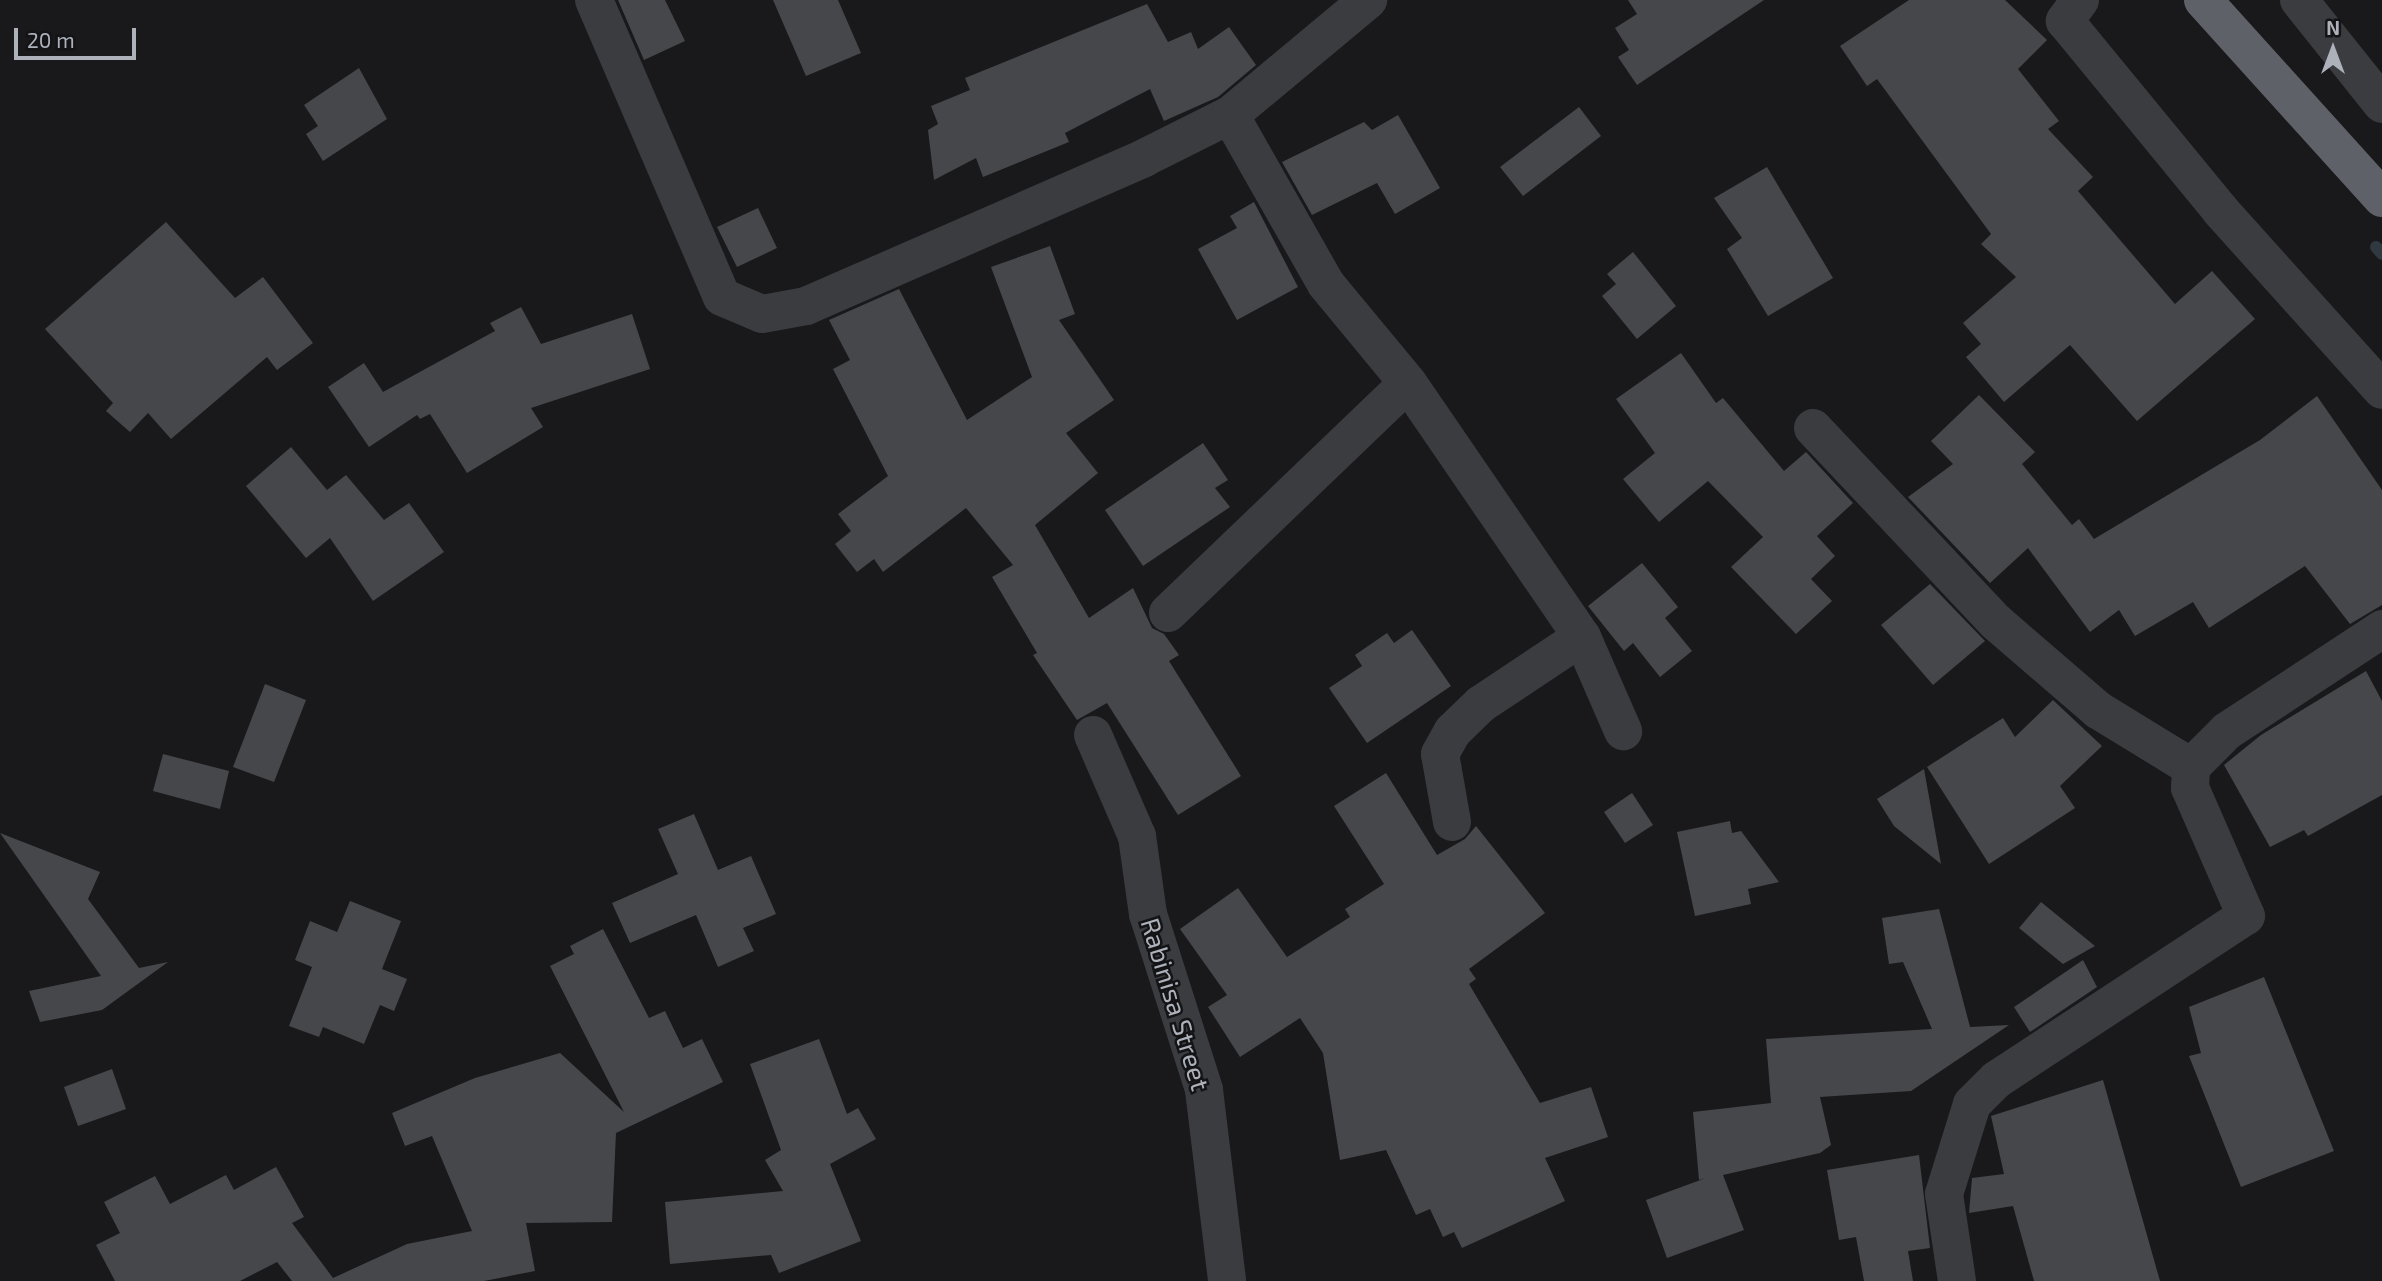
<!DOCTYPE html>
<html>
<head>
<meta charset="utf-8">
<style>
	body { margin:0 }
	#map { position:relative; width:2382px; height:1281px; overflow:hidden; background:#19191b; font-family:"Exo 2",sans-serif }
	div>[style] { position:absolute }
	.stream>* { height:12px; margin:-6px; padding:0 6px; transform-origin:6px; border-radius:6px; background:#2f393f }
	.building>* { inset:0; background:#46474b }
	.minor>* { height:38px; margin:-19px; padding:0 19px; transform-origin:19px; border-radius:19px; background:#3a3c40 }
	.trunk>* { height:38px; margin:-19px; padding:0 19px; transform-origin:19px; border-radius:19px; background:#5e6268 }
	span { translate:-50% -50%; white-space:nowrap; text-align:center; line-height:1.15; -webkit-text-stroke:5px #141416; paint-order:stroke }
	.street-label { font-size:26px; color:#acb1ba }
	.north { position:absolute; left:2298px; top:14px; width:70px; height:70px; -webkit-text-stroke:5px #141416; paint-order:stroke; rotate:0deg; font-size:19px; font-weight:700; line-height:28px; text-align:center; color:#acb1ba }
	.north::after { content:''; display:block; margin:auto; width:24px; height:32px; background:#acb1ba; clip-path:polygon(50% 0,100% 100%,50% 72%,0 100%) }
	.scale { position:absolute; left:14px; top:28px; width:122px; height:32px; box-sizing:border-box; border:4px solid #acb1ba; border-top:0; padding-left:9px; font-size:21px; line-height:24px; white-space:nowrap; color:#acb1ba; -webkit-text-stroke:5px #141416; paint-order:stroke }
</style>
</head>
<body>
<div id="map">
	<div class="stream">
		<div style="left:2376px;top:247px;width:9px;rotate:49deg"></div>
	</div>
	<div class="building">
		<div style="clip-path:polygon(618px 0,665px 0,685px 41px,644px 60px)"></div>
		<div style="clip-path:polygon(773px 0,838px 0,861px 53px,806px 76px)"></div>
		<div style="clip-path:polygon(1628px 0,1764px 0,1637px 85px,1618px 57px,1629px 50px,1615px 28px,1637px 14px)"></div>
		<div style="clip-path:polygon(1909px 0,2005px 0,2047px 40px,2018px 69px,2059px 121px,2048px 129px,2093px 177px,2078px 191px,2175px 304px,2212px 271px,2255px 319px,2137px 421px,2070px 345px,2004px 402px,1966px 357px,1981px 344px,1963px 323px,2016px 277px,1981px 244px,1991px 234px,1877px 79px,1867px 86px,1840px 46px)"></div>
		<div style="clip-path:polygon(1147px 4px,1168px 42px,1191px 32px,1198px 49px,1229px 27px,1256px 65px,1218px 97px,1164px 121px,1150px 89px,1065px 133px,1069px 142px,983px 177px,976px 158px,934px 180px,928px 130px,938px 124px,931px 106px,970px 90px,965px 78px)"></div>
		<div style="clip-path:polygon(359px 68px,387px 119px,323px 161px,306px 134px,318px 126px,304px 105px)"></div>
		<div style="clip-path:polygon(1579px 107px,1601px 136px,1523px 196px,1500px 167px)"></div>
		<div style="clip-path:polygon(1398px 115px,1440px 188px,1395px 214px,1377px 183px,1312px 215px,1282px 162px,1364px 122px,1372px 130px)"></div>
		<div style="clip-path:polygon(1767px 167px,1833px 278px,1768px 316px,1727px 249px,1742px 238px,1714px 198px)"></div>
		<div style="clip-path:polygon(1254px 202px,1298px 287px,1237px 320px,1198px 249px,1237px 228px,1230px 216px)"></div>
		<div style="clip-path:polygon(758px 208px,777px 248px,737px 267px,717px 227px)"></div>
		<div style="clip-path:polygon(166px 222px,235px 298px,263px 277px,313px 343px,277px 370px,267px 357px,171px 439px,148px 413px,130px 432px,106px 411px,113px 403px,45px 329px)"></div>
		<div style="clip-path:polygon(1050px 246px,1075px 314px,1059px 320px,1114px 400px,1066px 433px,1098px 473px,1035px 525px,1089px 618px,1133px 588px,1152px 628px,1164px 634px,1179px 655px,1169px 661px,1241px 776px,1178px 815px,1107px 703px,1077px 720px,1033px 655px,1037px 653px,992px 577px,1013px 565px,966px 508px,883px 572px,874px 559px,857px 572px,835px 544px,851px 531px,838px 514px,888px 476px,833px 369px,850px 360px,829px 320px,899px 289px,967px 420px,1032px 377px,991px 267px)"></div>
		<div style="clip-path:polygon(1633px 252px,1676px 306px,1637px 339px,1602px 296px,1616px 284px,1607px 274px)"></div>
		<div style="clip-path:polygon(521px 307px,541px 344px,632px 314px,650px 369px,531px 408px,543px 427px,467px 473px,430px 414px,420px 419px,417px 415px,369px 447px,328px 387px,364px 363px,383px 392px,495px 331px,490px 323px)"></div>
		<div style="clip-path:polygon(1681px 353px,1716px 403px,1723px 398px,1784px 471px,1806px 452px,1853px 503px,1817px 536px,1835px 556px,1811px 579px,1832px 601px,1796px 634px,1731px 567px,1763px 537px,1708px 481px,1659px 522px,1623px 479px,1655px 453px,1616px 399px)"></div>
		<div style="clip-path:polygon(1979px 395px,2035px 452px,2022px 464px,2072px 525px,2079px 519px,2094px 539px,2260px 440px,2317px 396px,2382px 490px,2382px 605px,2350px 624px,2305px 566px,2209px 628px,2193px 602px,2135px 636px,2119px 610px,2090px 632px,2028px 548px,1990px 583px,1908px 497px,1953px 464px,1931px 441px)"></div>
		<div style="clip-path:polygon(1203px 443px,1228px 480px,1215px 488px,1230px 507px,1143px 566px,1105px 510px)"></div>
		<div style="clip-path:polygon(291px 447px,327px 490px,346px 475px,384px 520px,409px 503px,444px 552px,373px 601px,330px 538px,306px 558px,246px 486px)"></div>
		<div style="clip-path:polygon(1642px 563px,1678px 607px,1665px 618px,1692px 651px,1660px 677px,1633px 643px,1624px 651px,1588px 606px)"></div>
		<div style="clip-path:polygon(1930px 584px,1985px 641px,1933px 685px,1881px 625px)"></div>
		<div style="clip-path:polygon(1412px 630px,1451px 686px,1367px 743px,1329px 688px,1362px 666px,1355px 655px,1387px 633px,1394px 643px)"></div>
		<div style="clip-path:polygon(2366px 671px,2382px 701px,2382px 795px,2308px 836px,2304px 830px,2270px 847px,2224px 765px,2261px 735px)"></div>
		<div style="clip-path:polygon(265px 684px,306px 700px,274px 782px,233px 767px)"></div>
		<div style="clip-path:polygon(2053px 700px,2102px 746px,2060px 786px,2075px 808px,1989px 864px,1927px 767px,2003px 718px,2015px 737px)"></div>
		<div style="clip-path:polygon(163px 754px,229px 771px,220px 809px,153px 791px)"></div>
		<div style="clip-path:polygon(1924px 769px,1941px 864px,1894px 826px,1877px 799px)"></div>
		<div style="clip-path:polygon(1386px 773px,1437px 855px,1465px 839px,1476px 826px,1545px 913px,1469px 969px,1476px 979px,1469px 984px,1540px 1103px,1591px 1087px,1608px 1137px,1545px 1158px,1565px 1201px,1462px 1248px,1454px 1232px,1443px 1237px,1430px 1209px,1416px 1215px,1386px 1150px,1340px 1160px,1323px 1053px,1300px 1018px,1240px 1057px,1208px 1007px,1227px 995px,1180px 929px,1238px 888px,1287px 957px,1350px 917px,1345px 909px,1384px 884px,1334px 806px)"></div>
		<div style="clip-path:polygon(1632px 793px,1653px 825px,1625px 843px,1604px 812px)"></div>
		<div style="clip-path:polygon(694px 814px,718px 870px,751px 856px,776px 914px,743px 928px,754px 951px,718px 967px,696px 915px,630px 943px,612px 903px,678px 874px,658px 829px)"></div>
		<div style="clip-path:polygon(1730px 821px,1732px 833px,1741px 831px,1779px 882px,1748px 889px,1751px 904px,1695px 916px,1677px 832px)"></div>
		<div style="clip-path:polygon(0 833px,100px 872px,88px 899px,139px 968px,168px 962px,102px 1010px,40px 1022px,29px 991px,101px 976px)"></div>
		<div style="clip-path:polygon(350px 901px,401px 921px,382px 969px,407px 979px,394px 1011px,380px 1005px,364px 1044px,323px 1027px,319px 1037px,289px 1026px,312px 967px,295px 960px,310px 921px,337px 932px)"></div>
		<div style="clip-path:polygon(2041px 902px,2095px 946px,2063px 964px,2019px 928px)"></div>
		<div style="clip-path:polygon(1939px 909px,1970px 1027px,2009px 1025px,1911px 1091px,1820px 1097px,1831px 1145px,1820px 1153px,1723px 1175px,1744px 1230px,1667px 1258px,1646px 1200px,1706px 1178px,1699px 1180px,1693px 1112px,1771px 1103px,1766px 1039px,1932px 1029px,1903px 962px,1889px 964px,1882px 918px)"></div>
		<div style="clip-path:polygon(603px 929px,649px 1018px,665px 1011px,683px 1048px,702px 1039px,723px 1082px,616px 1133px,612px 1222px,526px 1223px,535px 1271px,484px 1281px,292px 1281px,277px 1262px,240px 1281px,115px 1281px,96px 1245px,120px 1233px,104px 1202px,155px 1176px,170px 1204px,226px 1175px,234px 1190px,276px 1167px,304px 1217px,292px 1223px,333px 1278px,407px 1244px,472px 1231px,432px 1136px,405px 1146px,392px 1113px,475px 1078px,560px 1053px,624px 1112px,550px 966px,574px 954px,570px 946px)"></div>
		<div style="clip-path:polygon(2083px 960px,2097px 987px,2030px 1032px,2014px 1007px)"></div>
		<div style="clip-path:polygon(2264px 977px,2334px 1151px,2241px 1187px,2189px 1056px,2201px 1053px,2189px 1007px)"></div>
		<div style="clip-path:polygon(819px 1039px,847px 1114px,858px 1108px,876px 1139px,830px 1164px,861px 1241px,779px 1273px,771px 1255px,670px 1264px,665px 1202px,783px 1191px,765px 1160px,781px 1150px,750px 1064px)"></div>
		<div style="clip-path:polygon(112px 1069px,126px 1109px,78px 1126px,64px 1087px)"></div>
		<div style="clip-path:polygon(2103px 1080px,2160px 1281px,2034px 1281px,2013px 1206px,1969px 1213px,1972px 1178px,2004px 1174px,1991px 1116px)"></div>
		<div style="clip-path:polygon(1919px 1155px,1930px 1248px,1908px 1251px,1913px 1281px,1864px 1281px,1856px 1237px,1839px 1240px,1827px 1170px)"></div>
	</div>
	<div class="minor">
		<div style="left:594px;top:0;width:323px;rotate:66.7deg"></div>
		<div style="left:722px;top:297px;width:43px;rotate:23deg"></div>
		<div style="left:762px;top:314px;width:45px;rotate:-10.3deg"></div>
		<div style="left:806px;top:306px;width:369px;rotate:-23.6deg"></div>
		<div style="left:1144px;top:158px;width:96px;rotate:-26.6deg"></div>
		<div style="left:1230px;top:115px;width:180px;rotate:-39.8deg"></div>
		<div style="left:2080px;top:0;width:26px;rotate:126deg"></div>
		<div style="left:2065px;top:21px;width:244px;rotate:50.6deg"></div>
		<div style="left:2220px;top:210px;width:242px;rotate:48deg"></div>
		<div style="left:2299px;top:0;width:133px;rotate:51.4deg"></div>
		<div style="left:1230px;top:115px;width:194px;rotate:60.4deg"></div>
		<div style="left:1326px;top:284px;width:129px;rotate:50.4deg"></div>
		<div style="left:1408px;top:383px;width:308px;rotate:55.6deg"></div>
		<div style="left:1582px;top:637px;width:103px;rotate:66.4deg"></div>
		<div style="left:1813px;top:428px;width:267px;rotate:46.7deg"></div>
		<div style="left:1996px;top:622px;width:135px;rotate:40.8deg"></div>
		<div style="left:2098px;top:710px;width:109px;rotate:31.5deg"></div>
		<div style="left:1168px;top:613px;width:332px;rotate:-43.8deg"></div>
		<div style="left:1093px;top:735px;width:110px;rotate:66.5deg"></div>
		<div style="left:1137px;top:836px;width:79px;rotate:82deg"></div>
		<div style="left:1148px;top:914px;width:185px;rotate:72.3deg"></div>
		<div style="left:1204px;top:1090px;width:192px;rotate:83.1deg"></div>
		<div style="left:1452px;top:822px;width:69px;rotate:-100deg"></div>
		<div style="left:1440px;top:754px;width:26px;rotate:-61deg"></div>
		<div style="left:1453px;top:731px;width:39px;rotate:-44deg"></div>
		<div style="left:1481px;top:704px;width:121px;rotate:-33.6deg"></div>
		<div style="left:1957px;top:1281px;width:88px;rotate:-98.5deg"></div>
		<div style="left:1944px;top:1194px;width:94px;rotate:-72.7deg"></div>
		<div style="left:1972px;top:1104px;width:34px;rotate:-45deg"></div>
		<div style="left:1996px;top:1080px;width:299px;rotate:-33.3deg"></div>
		<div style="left:2246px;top:916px;width:140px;rotate:-113.6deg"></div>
		<div style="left:2190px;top:788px;width:21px;rotate:-87deg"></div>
		<div style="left:2191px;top:767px;width:51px;rotate:-45deg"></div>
		<div style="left:2227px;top:731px;width:186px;rotate:-33.3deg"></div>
	</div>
	<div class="trunk">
		<div style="left:2203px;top:0;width:267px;rotate:47.9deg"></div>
	</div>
	<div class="street-label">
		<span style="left:1176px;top:1004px;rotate:73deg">Rabinisa Street</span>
	</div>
	<div class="north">N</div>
	<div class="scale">20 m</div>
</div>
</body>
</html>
